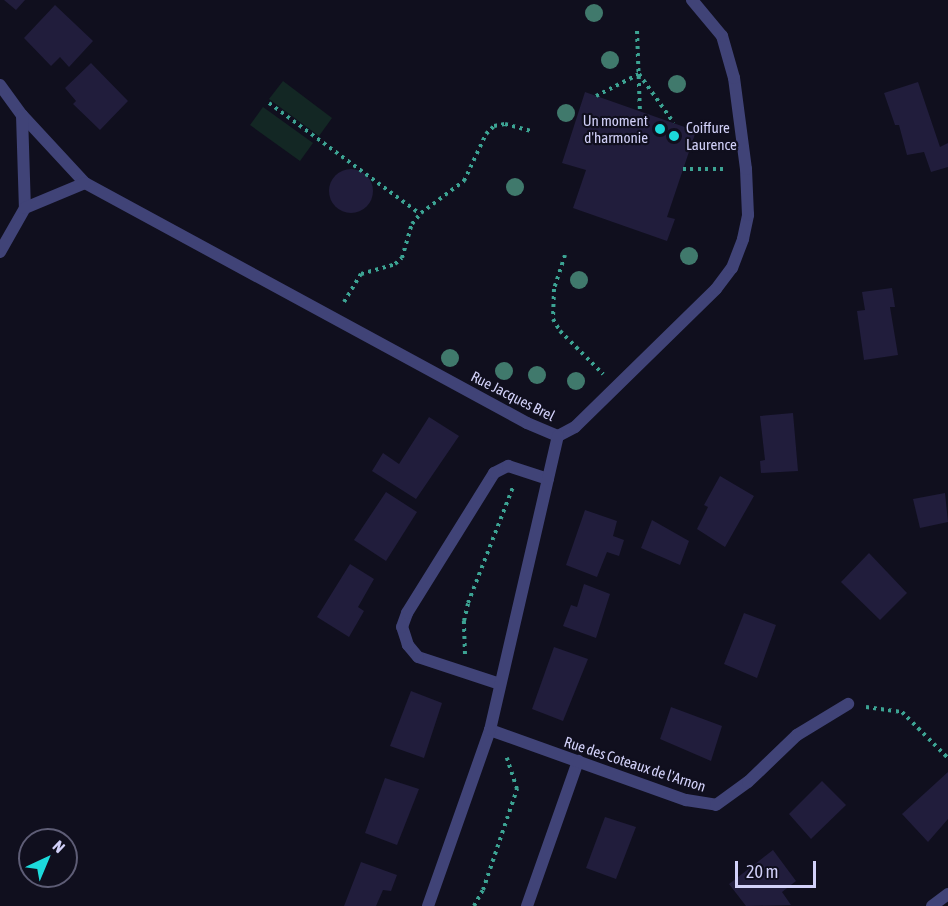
<!DOCTYPE html>
<html>
<head>
<meta charset="utf-8">
<style>
	body { margin:0 }
	#map { position:relative; width:948px; height:906px; overflow:hidden; background:#100f1e; font-family:"Asap Condensed",sans-serif }
	div>[style] { position:absolute }
	.green>* { inset:0; background:#132724 }
	.building>* { inset:0; background:#211d3c }
	.round { border-radius:50% }
	.path>* { height:4px; margin-top:-2px; transform-origin:0; background:repeating-linear-gradient(90deg,#3ca393 0 3px,transparent 0 7.5px) }
	.service>* { height:12px; margin:-6px; padding:0 6px; transform-origin:6px; border-radius:6px; background:#404377 }
	.minor>* { height:12px; margin:-6px; padding:0 6px; transform-origin:6px; border-radius:6px; background:#404377 }
	.trees>* { width:18px; height:18px; margin:-9px; border-radius:50%; background:#40796c }
	.dots>* { width:16px; height:16px; translate:-50% -50%; box-sizing:border-box; border:3px solid #100f1e; border-radius:50% }
	span { translate:-50% -50%; white-space:nowrap; text-align:center; line-height:1.15; -webkit-text-stroke:4.5px #100f1e; paint-order:stroke }
	.poi-label { font-size:15px; color:#d2d1f9 }
	.right { translate:-100% -50%; text-align:right }
	.left { translate:0 -50%; text-align:left }
	.street-label { font-size:15px; color:#d2d1f9 }
	.north { position:absolute; left:18px; top:828px; width:60px; height:60px; box-sizing:border-box; background:#100f1e; border:2px solid #5e5d76; border-radius:50%; rotate:44deg; font-size:16px; font-weight:700; line-height:24px; text-align:center; color:#d2d1f9 }
	.north::after { content:''; display:block; margin:auto; width:21px; height:27px; background:#1cdadb; clip-path:polygon(50% 0,100% 100%,50% 72%,0 100%) }
	.scale { position:absolute; left:735px; top:861px; width:81px; height:27px; box-sizing:border-box; border:3px solid #d2d1f9; border-top:0; padding-left:8px; font-size:18px; line-height:21px; white-space:nowrap; color:#d2d1f9; -webkit-text-stroke:4px #100f1e; paint-order:stroke }
</style>
</head>
<body>
<div id="map">
	<div class="green">
		<div style="clip-path:polygon(283px 81px,332px 118px,319px 136px,269px 99px)"></div>
		<div style="clip-path:polygon(263px 107px,313px 143px,300px 161px,250px 125px)"></div>
	</div>
	<div class="building">
		<div style="clip-path:polygon(4px 0,25px 0,16px 10px)"></div>
		<div style="clip-path:polygon(55px 5px,93px 41px,69px 67px,60px 57px,51px 66px,24px 38px)"></div>
		<div style="clip-path:polygon(91px 63px,128px 101px,100px 130px,73px 104px,76px 101px,65px 88px)"></div>
		<div style="clip-path:polygon(918px 82px,940px 147px,948px 143px,948px 167px,931px 172px,924px 152px,907px 155px,899px 125px,895px 125px,884px 93px)"></div>
		<div style="clip-path:polygon(585px 92px,696px 131px,667px 217px,675px 219px,667px 241px,573px 208px,586px 170px,562px 163px)"></div>
		<div class="round" style="left:329px;top:169px;width:44px;height:44px"></div>
		<div style="clip-path:polygon(892px 288px,895px 307px,890px 307px,898px 355px,864px 360px,857px 311px,865px 310px,862px 292px)"></div>
		<div style="clip-path:polygon(793px 413px,798px 471px,761px 473px,760px 461px,765px 460px,760px 416px)"></div>
		<div style="clip-path:polygon(429px 417px,459px 436px,416px 499px,372px 471px,383px 453px,399px 464px)"></div>
		<div style="clip-path:polygon(720px 476px,754px 496px,725px 547px,697px 529px,708px 507px,704px 505px)"></div>
		<div style="clip-path:polygon(386px 492px,417px 512px,386px 561px,354px 540px)"></div>
		<div style="clip-path:polygon(945px 493px,948px 522px,920px 528px,913px 499px)"></div>
		<div style="clip-path:polygon(585px 510px,617px 521px,613px 536px,624px 540px,619px 556px,607px 552px,597px 577px,566px 565px)"></div>
		<div style="clip-path:polygon(652px 520px,689px 541px,680px 565px,641px 548px)"></div>
		<div style="clip-path:polygon(869px 553px,907px 593px,880px 620px,841px 582px)"></div>
		<div style="clip-path:polygon(350px 564px,374px 579px,358px 607px,364px 611px,349px 637px,317px 617px)"></div>
		<div style="clip-path:polygon(584px 584px,610px 594px,596px 638px,563px 626px,571px 605px,577px 607px)"></div>
		<div style="clip-path:polygon(744px 613px,776px 625px,757px 678px,724px 664px)"></div>
		<div style="clip-path:polygon(554px 647px,588px 659px,563px 721px,532px 709px)"></div>
		<div style="clip-path:polygon(411px 691px,442px 703px,424px 758px,390px 746px)"></div>
		<div style="clip-path:polygon(671px 707px,722px 726px,711px 761px,660px 739px)"></div>
		<div style="clip-path:polygon(948px 772px,948px 819px,928px 842px,902px 814px)"></div>
		<div style="clip-path:polygon(385px 778px,419px 789px,397px 845px,365px 833px)"></div>
		<div style="clip-path:polygon(822px 781px,846px 805px,811px 839px,789px 814px)"></div>
		<div style="clip-path:polygon(605px 817px,636px 827px,616px 879px,586px 868px)"></div>
		<div style="clip-path:polygon(773px 850px,796px 881px,782px 892px,791px 905px,746px 906px,729px 884px)"></div>
		<div style="clip-path:polygon(361px 862px,397px 875px,391px 891px,383px 890px,376px 906px,344px 906px)"></div>
	</div>
	<div class="path">
		<div style="left:637px;top:31px;width:80px;rotate:87.9deg"></div>
		<div style="left:596px;top:96px;width:48px;rotate:-27.1deg"></div>
		<div style="left:639px;top:74px;width:60px;rotate:54.5deg"></div>
		<div style="left:269px;top:103px;width:187px;rotate:36.3deg"></div>
		<div style="left:683px;top:169px;width:44px"></div>
		<div style="left:565px;top:255px;width:36px;rotate:108deg"></div>
		<div style="left:554px;top:289px;width:30px;rotate:92deg"></div>
		<div style="left:553px;top:319px;width:14px;rotate:60deg"></div>
		<div style="left:560px;top:331px;width:61px;rotate:45deg"></div>
		<div style="left:344px;top:302px;width:33px;rotate:-59deg"></div>
		<div style="left:361px;top:274px;width:35px;rotate:-16deg"></div>
		<div style="left:395px;top:264px;width:9px;rotate:-41deg"></div>
		<div style="left:402px;top:258px;width:35px;rotate:-74deg"></div>
		<div style="left:412px;top:224px;width:14px;rotate:-51deg"></div>
		<div style="left:421px;top:213px;width:54px;rotate:-36.7deg"></div>
		<div style="left:464px;top:181px;width:52px;rotate:-64.9deg"></div>
		<div style="left:486px;top:134px;width:11px;rotate:-45deg"></div>
		<div style="left:494px;top:126px;width:11px;rotate:-10deg"></div>
		<div style="left:505px;top:124px;width:28px;rotate:15deg"></div>
		<div style="left:465px;top:654px;width:33px;rotate:-92deg"></div>
		<div style="left:464px;top:621px;width:18px;rotate:-77deg"></div>
		<div style="left:468px;top:603px;width:124px;rotate:-68.8deg"></div>
		<div style="left:866px;top:707px;width:36px;rotate:8deg"></div>
		<div style="left:902px;top:712px;width:65px;rotate:45deg"></div>
		<div style="left:474px;top:906px;width:18px;rotate:-61deg"></div>
		<div style="left:483px;top:890px;width:107px;rotate:-71.4deg"></div>
		<div style="left:517px;top:789px;width:33px;rotate:-108deg"></div>
	</div>
	<div class="service">
		<div style="left:500px;top:684px;width:86px;rotate:-161.8deg"></div>
		<div style="left:418px;top:657px;width:16px;rotate:-130deg"></div>
		<div style="left:408px;top:645px;width:19px;rotate:-108deg"></div>
		<div style="left:402px;top:627px;width:15px;rotate:-70deg"></div>
		<div style="left:407px;top:613px;width:165px;rotate:-58.1deg"></div>
		<div style="left:494px;top:473px;width:16px;rotate:-27deg"></div>
		<div style="left:508px;top:466px;width:42px;rotate:18deg"></div>
		<div style="left:527px;top:906px;width:154px;rotate:-70.6deg"></div>
	</div>
	<div class="minor">
		<div style="left:0;top:85px;width:37px;rotate:54deg"></div>
		<div style="left:22px;top:115px;width:93px;rotate:47.2deg"></div>
		<div style="left:85px;top:183px;width:503px;rotate:28.5deg"></div>
		<div style="left:527px;top:423px;width:34px;rotate:23deg"></div>
		<div style="left:558px;top:436px;width:19px;rotate:-28deg"></div>
		<div style="left:575px;top:427px;width:197px;rotate:-44.4deg"></div>
		<div style="left:716px;top:289px;width:26px;rotate:-53deg"></div>
		<div style="left:732px;top:268px;width:31px;rotate:-69deg"></div>
		<div style="left:743px;top:239px;width:25px;rotate:-78deg"></div>
		<div style="left:748px;top:215px;width:46px;rotate:-92.5deg"></div>
		<div style="left:746px;top:169px;width:92px;rotate:-97.5deg"></div>
		<div style="left:734px;top:78px;width:44px;rotate:-105.9deg"></div>
		<div style="left:722px;top:36px;width:47px;rotate:-129.8deg"></div>
		<div style="left:22px;top:115px;width:93px;rotate:88.2deg"></div>
		<div style="left:0;top:252px;width:51px;rotate:-60.4deg"></div>
		<div style="left:25px;top:208px;width:65px;rotate:-22.6deg"></div>
		<div style="left:490px;top:730px;width:208px;rotate:19.7deg"></div>
		<div style="left:686px;top:800px;width:30px;rotate:9deg"></div>
		<div style="left:716px;top:805px;width:39px;rotate:-36deg"></div>
		<div style="left:748px;top:782px;width:68px;rotate:-43.8deg"></div>
		<div style="left:797px;top:735px;width:60px;rotate:-31.3deg"></div>
		<div style="left:428px;top:906px;width:187px;rotate:-70.6deg"></div>
		<div style="left:490px;top:730px;width:302px;rotate:-77deg"></div>
		<div style="left:932px;top:906px;width:20px;rotate:-37deg"></div>
	</div>
	<div class="trees">
		<div style="left:594px;top:13px"></div>
		<div style="left:610px;top:60px"></div>
		<div style="left:677px;top:84px"></div>
		<div style="left:566px;top:113px"></div>
		<div style="left:515px;top:187px"></div>
		<div style="left:689px;top:256px"></div>
		<div style="left:579px;top:280px"></div>
		<div style="left:450px;top:358px"></div>
		<div style="left:504px;top:371px"></div>
		<div style="left:537px;top:375px"></div>
		<div style="left:576px;top:381px"></div>
	</div>
	<div class="dots">
		<div style="left:660px;top:129px;background:#1cdadb"></div>
		<div style="left:674px;top:136px;background:#1cdadb"></div>
	</div>
	<div class="poi-label">
		<span class="right" style="left:648px;top:129px">Un moment<br>d'harmonie</span>
		<span class="left" style="left:686px;top:136px">Coiffure<br>Laurence</span>
	</div>
	<div class="street-label">
		<span style="left:513px;top:396px;rotate:27deg">Rue Jacques Brel</span>
		<span style="left:635px;top:764px;rotate:18deg">Rue des Coteaux de l'Arnon</span>
	</div>
	<div class="north">N</div>
	<div class="scale">20 m</div>
</div>
</body>
</html>
